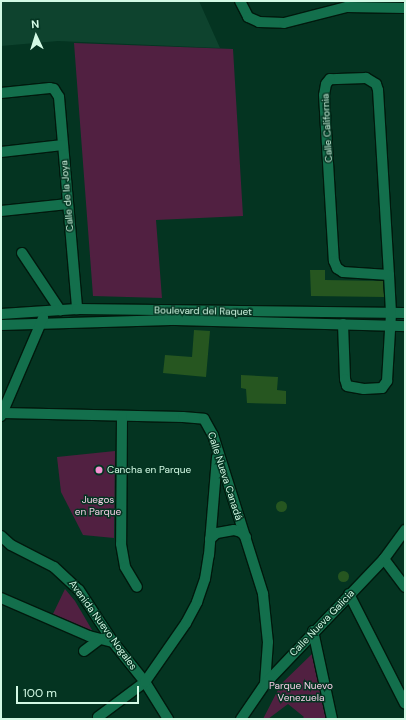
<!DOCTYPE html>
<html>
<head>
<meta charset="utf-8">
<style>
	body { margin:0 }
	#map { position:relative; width:406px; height:720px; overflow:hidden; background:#043421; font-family:"DM Sans",sans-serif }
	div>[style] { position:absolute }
	.built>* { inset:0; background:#0e432e }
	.green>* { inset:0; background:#512041 }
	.building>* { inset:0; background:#265620 }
	.round { border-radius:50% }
	.roads { filter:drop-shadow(1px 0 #01190d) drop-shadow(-1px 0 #01190d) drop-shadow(0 1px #01190d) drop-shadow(0 -1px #01190d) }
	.minor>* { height:10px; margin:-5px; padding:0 5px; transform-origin:5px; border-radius:5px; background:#136f4c }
	.dots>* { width:11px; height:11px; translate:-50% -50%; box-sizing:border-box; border:2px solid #043421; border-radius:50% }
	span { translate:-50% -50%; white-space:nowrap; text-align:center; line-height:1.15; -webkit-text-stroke:3px #043421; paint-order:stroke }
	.street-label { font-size:10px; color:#d3fae5 }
	.poi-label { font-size:10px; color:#d3fae5 }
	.left { translate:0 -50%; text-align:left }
	.park-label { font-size:10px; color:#f5cde5 }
	.frame { position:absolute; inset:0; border:2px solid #d3fae5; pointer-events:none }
	.north { position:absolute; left:16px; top:16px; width:40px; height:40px; -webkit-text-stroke:3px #043421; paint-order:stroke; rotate:356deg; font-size:11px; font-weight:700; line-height:16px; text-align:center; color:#d3fae5 }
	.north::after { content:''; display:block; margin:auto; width:14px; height:18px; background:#d3fae5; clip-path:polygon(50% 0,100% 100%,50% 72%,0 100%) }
	.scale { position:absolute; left:16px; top:686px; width:123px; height:18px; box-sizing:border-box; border:2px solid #d3fae5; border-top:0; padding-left:5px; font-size:12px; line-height:14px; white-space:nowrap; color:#d3fae5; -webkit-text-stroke:3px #043421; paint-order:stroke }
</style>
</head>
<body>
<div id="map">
	<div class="built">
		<div style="clip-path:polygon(1px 1px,199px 1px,220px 48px,58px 41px,1px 46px)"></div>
	</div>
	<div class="green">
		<div style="clip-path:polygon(74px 43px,233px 49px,243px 216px,156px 220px,162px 298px,93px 296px)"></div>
		<div style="clip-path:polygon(391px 314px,391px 322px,322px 322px,322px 315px)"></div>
		<div style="clip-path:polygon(115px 451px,114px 538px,83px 535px,61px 492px,57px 457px)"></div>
		<div style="clip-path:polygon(65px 589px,75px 601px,95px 635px,52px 616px)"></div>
		<div style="clip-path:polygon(312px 654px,326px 719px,302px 719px,304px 717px,288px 704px,268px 719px,263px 719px,281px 684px)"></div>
	</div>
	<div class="building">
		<div style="clip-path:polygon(310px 270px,325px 270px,325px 280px,383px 281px,384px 297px,311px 296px)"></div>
		<div style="clip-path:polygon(194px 330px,210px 331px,206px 377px,163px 373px,165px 355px,192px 357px)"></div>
		<div style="clip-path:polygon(241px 375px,278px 377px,277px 390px,286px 391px,286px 404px,247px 403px,246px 389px,241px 388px)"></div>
		<div class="round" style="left:275.5px;top:500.5px;width:11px;height:11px"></div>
		<div class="round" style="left:337.5px;top:570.5px;width:11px;height:11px"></div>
	</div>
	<div class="roads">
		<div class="minor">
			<div style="left:240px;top:1px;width:18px;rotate:63deg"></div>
			<div style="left:248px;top:17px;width:12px;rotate:24deg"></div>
			<div style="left:259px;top:22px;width:25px;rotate:2deg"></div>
			<div style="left:284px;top:23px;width:65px;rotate:-14.3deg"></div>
			<div style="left:347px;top:7px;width:58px;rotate:1deg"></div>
			<div style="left:1px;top:93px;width:49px;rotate:-5.8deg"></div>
			<div style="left:50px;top:88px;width:4px;rotate:14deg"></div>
			<div style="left:54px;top:89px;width:9px;rotate:58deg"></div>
			<div style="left:59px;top:97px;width:213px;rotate:85.1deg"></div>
			<div style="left:1px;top:152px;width:62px;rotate:-6.4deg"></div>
			<div style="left:1px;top:211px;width:67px;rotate:-6deg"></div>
			<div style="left:22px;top:253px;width:69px;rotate:56.3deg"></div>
			<div style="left:1px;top:314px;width:76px;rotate:-3.8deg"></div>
			<div style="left:77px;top:309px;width:328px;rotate:0.7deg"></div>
			<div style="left:343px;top:324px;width:55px;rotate:87.9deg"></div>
			<div style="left:345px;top:379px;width:7px;rotate:74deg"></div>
			<div style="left:347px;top:386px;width:17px;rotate:10deg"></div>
			<div style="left:364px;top:389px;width:18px;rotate:-3deg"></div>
			<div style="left:382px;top:388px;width:9px;rotate:-54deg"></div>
			<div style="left:387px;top:381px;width:68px;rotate:-86.6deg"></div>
			<div style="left:391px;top:313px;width:38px;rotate:-93deg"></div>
			<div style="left:389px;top:275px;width:185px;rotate:-93.4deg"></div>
			<div style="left:378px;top:90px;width:6px;rotate:-108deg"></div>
			<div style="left:376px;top:84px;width:12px;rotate:-149deg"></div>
			<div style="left:366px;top:78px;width:36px;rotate:178deg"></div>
			<div style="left:330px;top:79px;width:6px;rotate:129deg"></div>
			<div style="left:326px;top:84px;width:11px;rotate:100deg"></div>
			<div style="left:324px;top:95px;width:166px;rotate:86.6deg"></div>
			<div style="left:334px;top:261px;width:8px;rotate:67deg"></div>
			<div style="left:337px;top:268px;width:7px;rotate:34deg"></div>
			<div style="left:343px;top:272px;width:46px;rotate:3.7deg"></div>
			<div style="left:1px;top:325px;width:170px;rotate:-1.7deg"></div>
			<div style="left:171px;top:320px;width:234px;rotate:1.5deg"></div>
			<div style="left:3px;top:413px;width:180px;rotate:1.3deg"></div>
			<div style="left:183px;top:417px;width:21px;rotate:5deg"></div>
			<div style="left:204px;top:419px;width:18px;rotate:61deg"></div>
			<div style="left:213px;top:435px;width:167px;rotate:72.5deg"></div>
			<div style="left:263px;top:594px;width:48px;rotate:84.1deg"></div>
			<div style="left:268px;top:642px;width:42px;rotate:94.1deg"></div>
			<div style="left:1px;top:416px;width:107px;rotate:-66.8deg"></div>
			<div style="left:122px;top:416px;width:128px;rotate:90.4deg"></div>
			<div style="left:121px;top:544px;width:23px;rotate:80deg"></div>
			<div style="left:125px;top:567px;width:23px;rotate:59deg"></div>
			<div style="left:1px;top:536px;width:13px;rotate:42deg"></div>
			<div style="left:11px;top:545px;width:48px;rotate:27.1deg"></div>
			<div style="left:54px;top:567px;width:34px;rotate:43deg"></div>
			<div style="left:79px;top:590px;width:62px;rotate:56.8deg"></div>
			<div style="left:113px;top:642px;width:51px;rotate:51.3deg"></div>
			<div style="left:145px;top:682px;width:44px;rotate:58.1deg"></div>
			<div style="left:210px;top:539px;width:9px;rotate:-41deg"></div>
			<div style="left:217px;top:533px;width:17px;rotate:-10deg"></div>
			<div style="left:234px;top:530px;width:7px;rotate:16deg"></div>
			<div style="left:241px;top:532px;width:7px;rotate:45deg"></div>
			<div style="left:384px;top:559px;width:35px;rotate:53deg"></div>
			<div style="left:349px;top:594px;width:123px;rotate:63deg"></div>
			<div style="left:1px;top:598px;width:96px;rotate:23.4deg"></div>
			<div style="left:89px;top:636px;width:25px;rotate:14deg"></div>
			<div style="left:313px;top:631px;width:90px;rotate:77.8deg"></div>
			<div style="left:84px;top:651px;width:20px;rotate:-37deg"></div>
			<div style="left:99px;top:719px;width:2px;rotate:-117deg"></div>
			<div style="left:98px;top:717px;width:59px;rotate:-36.7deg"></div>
			<div style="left:145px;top:682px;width:72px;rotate:-55.2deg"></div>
			<div style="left:186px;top:623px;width:24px;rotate:-62deg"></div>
			<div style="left:197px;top:602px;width:24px;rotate:-71deg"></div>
			<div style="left:205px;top:579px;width:24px;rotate:-81deg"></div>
			<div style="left:209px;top:555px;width:98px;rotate:-85.3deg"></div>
			<div style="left:241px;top:719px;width:42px;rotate:-55.6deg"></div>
			<div style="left:265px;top:684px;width:173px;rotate:-46.4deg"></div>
			<div style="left:384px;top:559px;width:36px;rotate:-54deg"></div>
		</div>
	</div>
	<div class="dots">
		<div style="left:99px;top:470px;background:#f591d2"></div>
	</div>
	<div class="street-label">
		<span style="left:327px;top:128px;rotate:-93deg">Calle California</span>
		<span style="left:67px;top:196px;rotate:-95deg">Calle de la Joya</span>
		<span style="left:203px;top:311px;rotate:1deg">Boulevard del Raquet</span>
		<span style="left:225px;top:476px;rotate:72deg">Calle Nueva Canadá</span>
		<span style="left:322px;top:623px;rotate:-46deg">Calle Nueva Galicia</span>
		<span style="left:103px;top:625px;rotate:54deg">Avenida Nuevo Nogales</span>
	</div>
	<div class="poi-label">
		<span class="left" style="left:107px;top:470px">Cancha en Parque</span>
	</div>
	<div class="park-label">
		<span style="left:98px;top:505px">Juegos<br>en Parque</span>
		<span style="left:301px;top:691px">Parque Nuevo<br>Venezuela</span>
	</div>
	<div class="frame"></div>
	<div class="north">N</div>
	<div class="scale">100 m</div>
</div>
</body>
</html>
